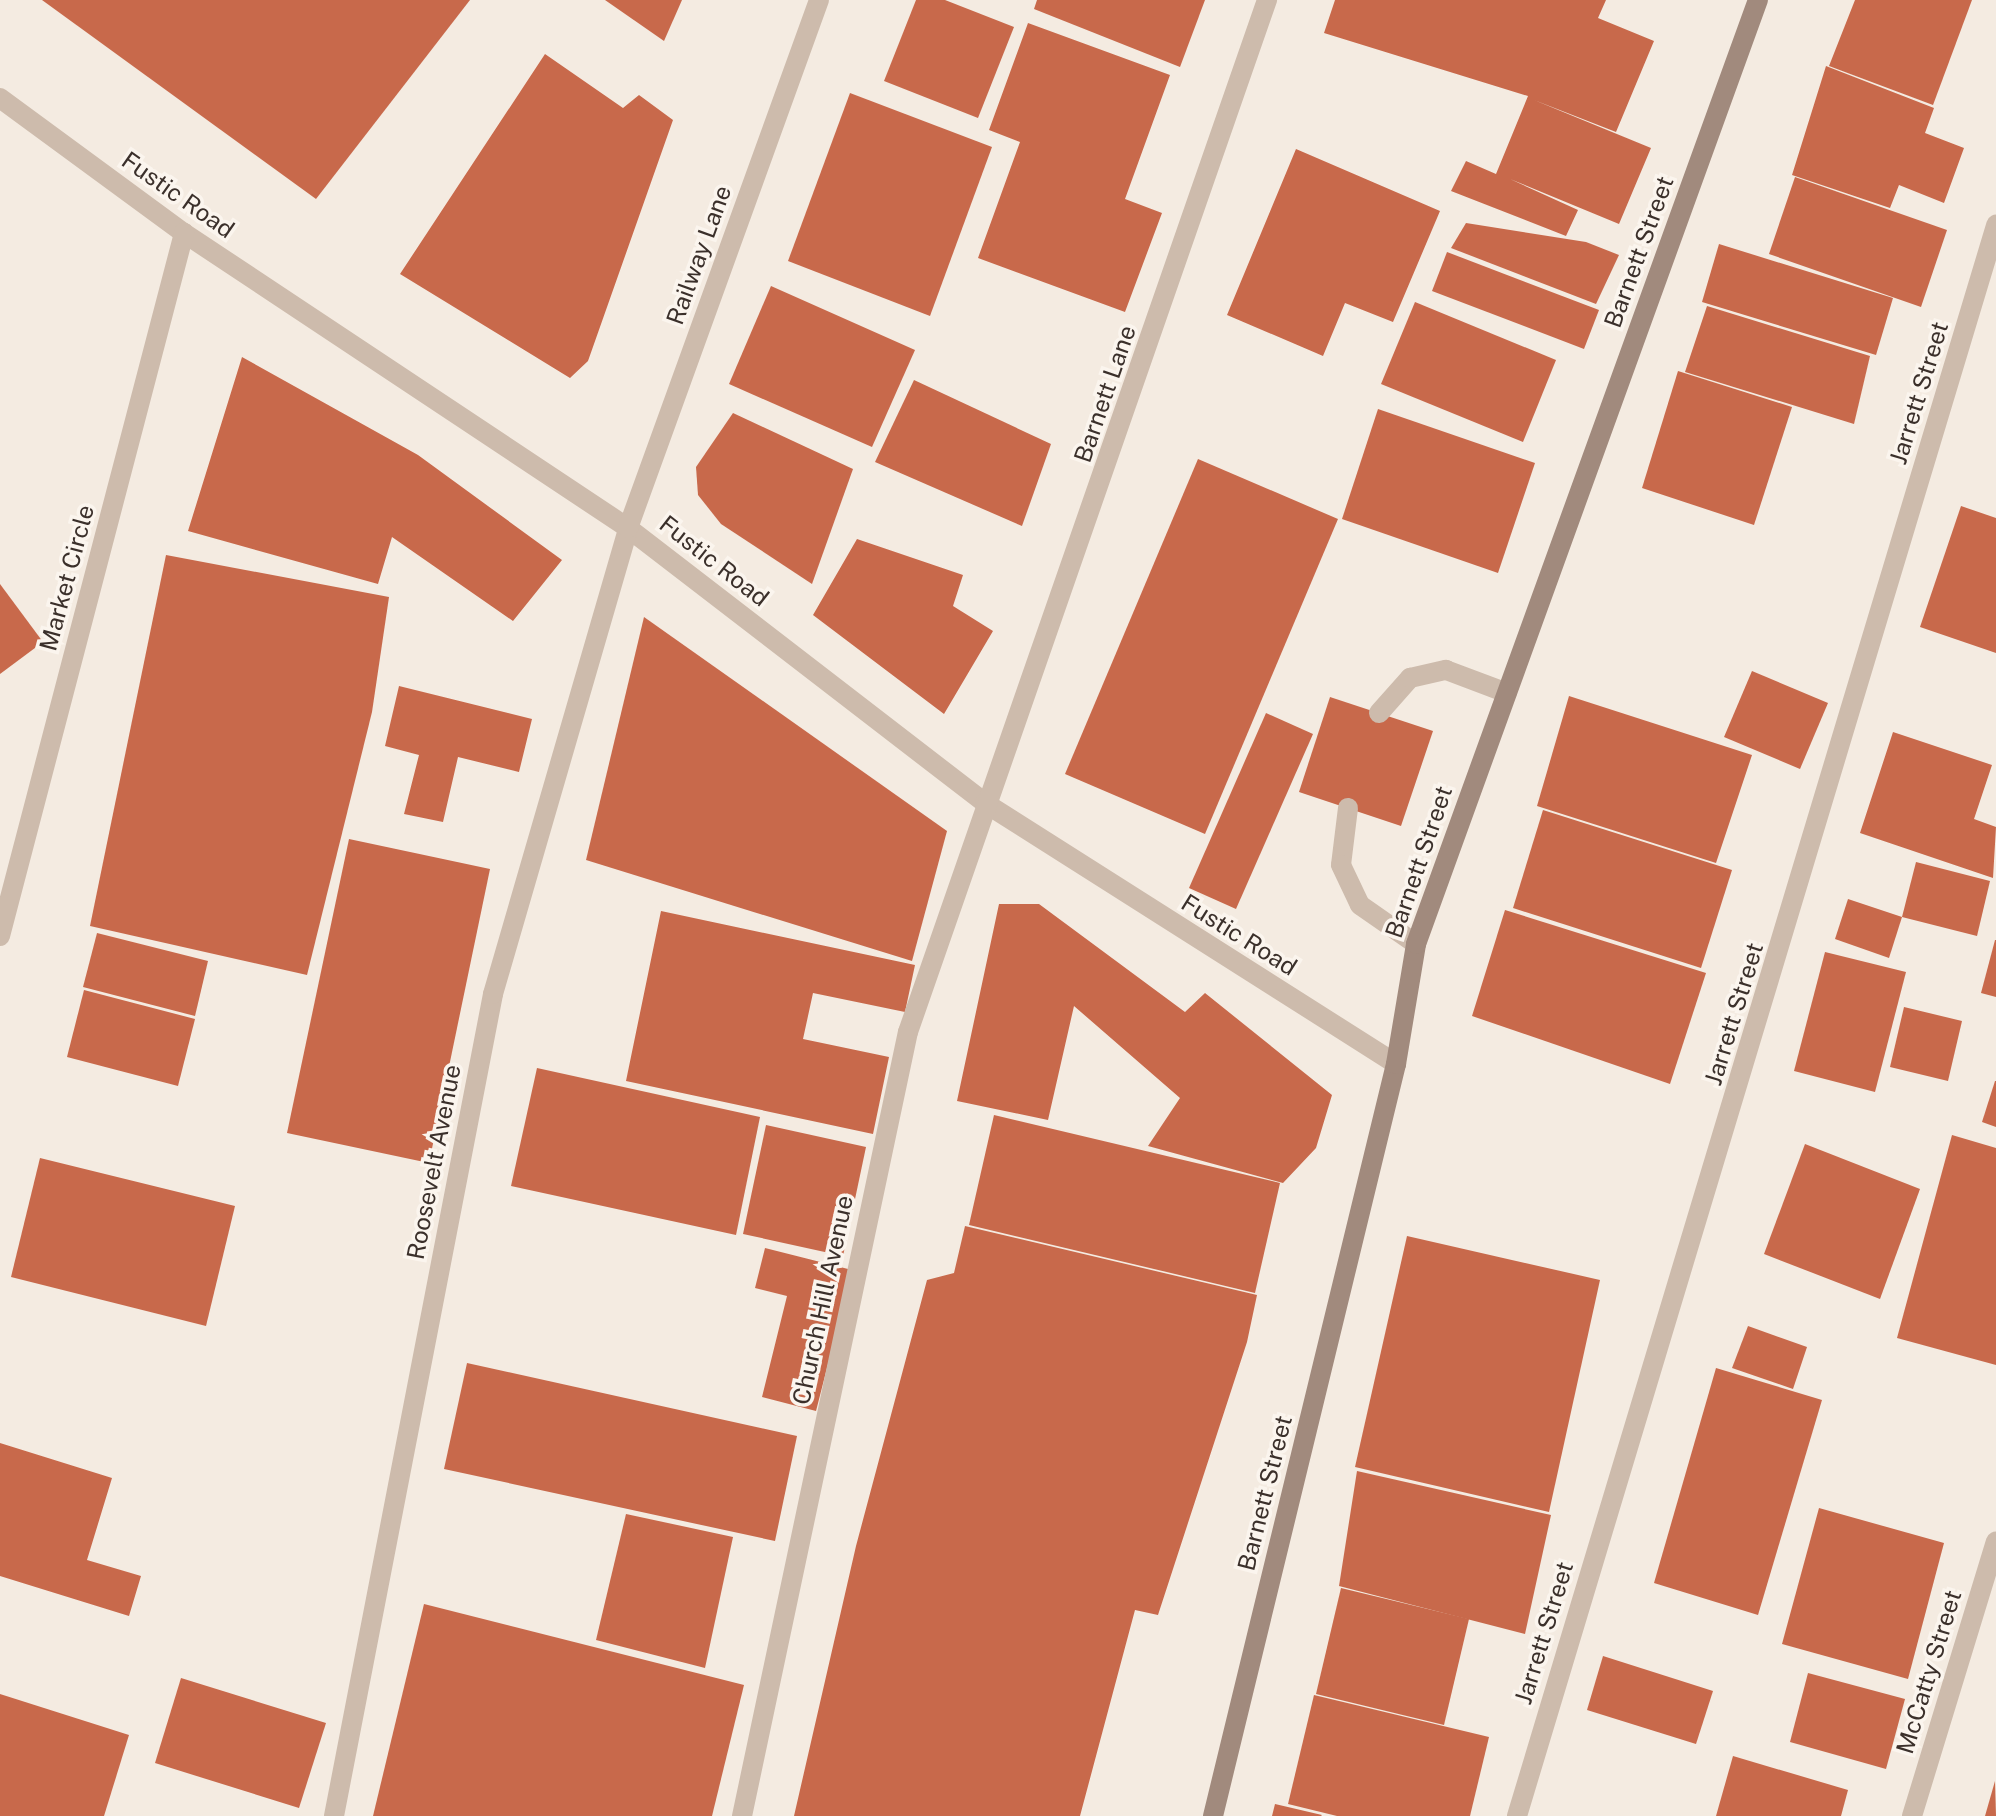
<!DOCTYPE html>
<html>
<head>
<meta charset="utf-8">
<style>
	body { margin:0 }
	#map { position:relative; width:1996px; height:1816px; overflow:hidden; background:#f4ebe1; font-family:"Public Sans",sans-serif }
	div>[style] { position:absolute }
	.building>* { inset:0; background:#c8694b }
	.lane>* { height:20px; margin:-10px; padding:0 10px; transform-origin:10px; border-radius:10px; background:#cdbbac }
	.street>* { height:20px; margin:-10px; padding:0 10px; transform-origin:10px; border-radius:10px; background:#cdbbac }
	.secondary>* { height:20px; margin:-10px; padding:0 10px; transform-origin:10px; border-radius:10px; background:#a18a7d }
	span { translate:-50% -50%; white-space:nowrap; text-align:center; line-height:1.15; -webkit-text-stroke:7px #fbf5ee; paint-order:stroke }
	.street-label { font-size:24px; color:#3b302b }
</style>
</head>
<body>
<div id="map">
	<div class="building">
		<div style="clip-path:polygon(42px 0,470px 0,316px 199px)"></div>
		<div style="clip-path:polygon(605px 0,682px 0,664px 41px)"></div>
		<div style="clip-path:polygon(916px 0,945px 0,1014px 27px,978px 118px,884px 81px)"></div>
		<div style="clip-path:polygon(1037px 0,1205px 0,1180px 67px,1034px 9px)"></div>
		<div style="clip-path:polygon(1335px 0,1606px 0,1598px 18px,1654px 41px,1616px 132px,1534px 100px,1651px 148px,1619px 224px,1510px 179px,1578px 210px,1566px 236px,1451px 191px,1466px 161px,1496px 174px,1528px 96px,1324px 33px)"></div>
		<div style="clip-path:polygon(1855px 0,1972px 0,1933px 105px,1829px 66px)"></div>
		<div style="clip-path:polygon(1028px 23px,1170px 75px,1125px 199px,1162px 213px,1125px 312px,978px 258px,1020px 142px,989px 130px)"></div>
		<div style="clip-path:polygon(545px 54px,623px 108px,639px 95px,673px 120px,588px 361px,570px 378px,400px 274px)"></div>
		<div style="clip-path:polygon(1826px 66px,1934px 108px,1925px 133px,1964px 148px,1944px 203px,1899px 185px,1890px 208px,1792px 175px)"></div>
		<div style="clip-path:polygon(850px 93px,992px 147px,930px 316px,788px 261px)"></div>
		<div style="clip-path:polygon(1296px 149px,1440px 211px,1393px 322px,1345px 303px,1323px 356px,1227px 315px)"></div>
		<div style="clip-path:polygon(1795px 177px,1947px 230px,1921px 307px,1769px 254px)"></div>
		<div style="clip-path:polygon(1466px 223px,1586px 242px,1619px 255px,1596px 304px,1451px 248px)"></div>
		<div style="clip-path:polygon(1719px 244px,1893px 298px,1876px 355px,1702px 302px)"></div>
		<div style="clip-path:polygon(1447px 252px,1599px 310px,1584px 349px,1432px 291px)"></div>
		<div style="clip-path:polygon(771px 286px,915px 350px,872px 447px,729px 384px)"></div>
		<div style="clip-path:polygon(1415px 302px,1556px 360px,1523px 442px,1381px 384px)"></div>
		<div style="clip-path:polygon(1707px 306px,1870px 356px,1854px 424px,1685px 372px)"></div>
		<div style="clip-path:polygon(242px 357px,418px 455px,562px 560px,513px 621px,392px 537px,378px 584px,188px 531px)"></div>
		<div style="clip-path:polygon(1678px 371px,1792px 407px,1754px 525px,1642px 488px)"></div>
		<div style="clip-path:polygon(914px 380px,1051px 444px,1022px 526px,875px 462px)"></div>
		<div style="clip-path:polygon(1378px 409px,1535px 463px,1498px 573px,1342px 519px)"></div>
		<div style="clip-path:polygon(733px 413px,853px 469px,812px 584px,721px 524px,698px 495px,696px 467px)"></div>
		<div style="clip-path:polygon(1198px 459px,1338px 519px,1205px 834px,1065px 774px)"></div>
		<div style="clip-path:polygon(1961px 506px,1996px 518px,1996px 653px,1920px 627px)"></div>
		<div style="clip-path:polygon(857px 539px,963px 575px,953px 606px,993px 631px,944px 714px,813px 615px)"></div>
		<div style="clip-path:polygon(166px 555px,389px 597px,372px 712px,307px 975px,90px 926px)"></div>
		<div style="clip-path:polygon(0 584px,43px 642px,0 674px)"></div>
		<div style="clip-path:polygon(644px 617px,947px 831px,912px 961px,586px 860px)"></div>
		<div style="clip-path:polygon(1752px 671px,1828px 703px,1800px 769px,1724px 737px)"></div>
		<div style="clip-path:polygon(399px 686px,532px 719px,519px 772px,458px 757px,443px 822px,404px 814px,419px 755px,385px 746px)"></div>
		<div style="clip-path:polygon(1569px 696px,1752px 755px,1716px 863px,1537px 806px)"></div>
		<div style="clip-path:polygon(1330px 697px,1433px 731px,1401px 826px,1299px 792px)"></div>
		<div style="clip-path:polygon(1266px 713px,1313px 734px,1236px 909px,1189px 888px)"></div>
		<div style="clip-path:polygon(1893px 732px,1992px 765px,1974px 819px,1996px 827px,1993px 878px,1860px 833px)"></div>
		<div style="clip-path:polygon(1543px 810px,1732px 870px,1701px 968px,1513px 908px)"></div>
		<div style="clip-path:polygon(349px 839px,490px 869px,429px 1163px,287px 1133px)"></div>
		<div style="clip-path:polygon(1916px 862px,1990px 881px,1977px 936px,1902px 917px)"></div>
		<div style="clip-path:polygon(1848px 899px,1902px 917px,1889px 958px,1835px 939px)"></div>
		<div style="clip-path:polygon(999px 904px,1039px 904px,1185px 1012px,1205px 993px,1332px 1095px,1316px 1148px,1283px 1183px,1148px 1146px,1180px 1098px,1074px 1006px,1048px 1120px,957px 1101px)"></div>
		<div style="clip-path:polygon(1505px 910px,1706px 973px,1670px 1084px,1472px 1016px)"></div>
		<div style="clip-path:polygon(661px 911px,915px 965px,905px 1012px,813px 993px,803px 1039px,889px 1057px,873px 1134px,626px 1081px)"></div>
		<div style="clip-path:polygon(97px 933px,208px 961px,195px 1016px,83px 987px)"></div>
		<div style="clip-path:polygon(1995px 940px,1996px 940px,1996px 997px,1981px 993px)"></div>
		<div style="clip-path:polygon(1825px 952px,1906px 972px,1875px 1092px,1794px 1071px)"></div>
		<div style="clip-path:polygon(84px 990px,195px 1019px,178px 1086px,67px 1057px)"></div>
		<div style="clip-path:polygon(1904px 1007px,1962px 1021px,1948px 1081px,1890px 1067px)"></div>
		<div style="clip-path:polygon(537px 1068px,760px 1117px,736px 1235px,511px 1186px)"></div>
		<div style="clip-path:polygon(1995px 1081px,1996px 1081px,1996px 1127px,1982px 1122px)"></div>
		<div style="clip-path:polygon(994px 1115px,1280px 1183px,1255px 1293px,969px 1225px)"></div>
		<div style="clip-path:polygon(766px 1125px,866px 1147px,843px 1256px,743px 1234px)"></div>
		<div style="clip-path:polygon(1952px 1135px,1996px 1148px,1996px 1365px,1897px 1338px)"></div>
		<div style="clip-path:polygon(1805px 1144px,1920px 1189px,1880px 1299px,1764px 1254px)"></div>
		<div style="clip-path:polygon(40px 1158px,235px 1206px,206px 1326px,11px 1277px)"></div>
		<div style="clip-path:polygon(965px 1226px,1257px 1295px,1247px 1342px,1158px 1615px,1135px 1610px,1080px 1816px,794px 1816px,856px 1546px,927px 1280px,954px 1273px)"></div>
		<div style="clip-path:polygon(1407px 1236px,1600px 1280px,1549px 1512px,1355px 1467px)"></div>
		<div style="clip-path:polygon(765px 1248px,852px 1270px,816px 1411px,762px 1397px,787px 1296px,755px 1288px)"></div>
		<div style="clip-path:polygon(1748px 1326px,1807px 1347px,1793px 1389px,1732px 1368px)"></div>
		<div style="clip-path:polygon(467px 1363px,797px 1436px,775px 1541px,444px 1469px)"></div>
		<div style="clip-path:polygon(1716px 1368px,1822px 1400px,1758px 1615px,1654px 1583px)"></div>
		<div style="clip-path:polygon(0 1443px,112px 1478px,87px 1560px,141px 1576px,129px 1616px,0 1576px)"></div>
		<div style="clip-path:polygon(1357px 1471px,1551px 1515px,1525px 1634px,1339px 1586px)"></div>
		<div style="clip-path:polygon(1819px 1508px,1944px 1543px,1908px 1679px,1782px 1644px)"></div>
		<div style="clip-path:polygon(626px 1514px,733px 1537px,705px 1668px,596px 1640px)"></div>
		<div style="clip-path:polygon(1341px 1588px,1469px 1619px,1444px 1725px,1316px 1694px)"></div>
		<div style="clip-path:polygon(424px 1604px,744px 1685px,712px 1816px,373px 1816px)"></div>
		<div style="clip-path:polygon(1603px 1656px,1713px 1691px,1696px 1744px,1587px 1710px)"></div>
		<div style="clip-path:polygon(1808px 1673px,1905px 1699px,1886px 1769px,1790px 1742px)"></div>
		<div style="clip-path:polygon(181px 1678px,326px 1723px,299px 1808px,155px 1763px)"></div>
		<div style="clip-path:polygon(0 1694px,129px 1735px,104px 1816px,0 1816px)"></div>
		<div style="clip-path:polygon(1314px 1695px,1489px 1737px,1470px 1816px,1337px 1816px,1288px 1804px)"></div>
		<div style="clip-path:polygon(1733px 1756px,1848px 1790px,1841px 1816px,1716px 1816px)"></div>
		<div style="clip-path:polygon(1995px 1781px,1996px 1816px,1985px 1816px)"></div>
		<div style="clip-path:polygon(1275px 1804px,1322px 1815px,1321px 1816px,1272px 1816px)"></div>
	</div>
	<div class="lane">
		<div style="left:1379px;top:713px;width:47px;rotate:-48.5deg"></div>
		<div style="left:1410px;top:678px;width:37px;rotate:-13deg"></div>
		<div style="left:1446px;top:670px;width:65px;rotate:20.7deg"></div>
		<div style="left:1348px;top:808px;width:57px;rotate:97deg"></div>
		<div style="left:1341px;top:865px;width:44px;rotate:64.6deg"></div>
		<div style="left:1360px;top:905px;width:68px;rotate:34.9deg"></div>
	</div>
	<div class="street">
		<div style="left:0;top:98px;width:228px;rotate:36.3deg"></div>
		<div style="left:184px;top:233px;width:533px;rotate:33.6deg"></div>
		<div style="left:628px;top:528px;width:451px;rotate:37.6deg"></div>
		<div style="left:985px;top:803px;width:487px;rotate:32.4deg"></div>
		<div style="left:0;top:936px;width:727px;rotate:-75.33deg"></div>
		<div style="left:334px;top:1816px;width:837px;rotate:-79.05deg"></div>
		<div style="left:493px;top:994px;width:485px;rotate:-73.8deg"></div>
		<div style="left:628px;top:528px;width:561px;rotate:-70.11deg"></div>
		<div style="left:742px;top:1816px;width:801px;rotate:-78.05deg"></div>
		<div style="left:908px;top:1032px;width:1093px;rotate:-70.82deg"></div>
		<div style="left:1517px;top:1816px;width:1662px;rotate:-73.24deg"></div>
		<div style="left:1912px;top:1816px;width:287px;rotate:-73deg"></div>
	</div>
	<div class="secondary">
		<div style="left:1213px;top:1816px;width:774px;rotate:-76.32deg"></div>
		<div style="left:1396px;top:1064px;width:122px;rotate:-80.5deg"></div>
		<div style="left:1416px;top:944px;width:1004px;rotate:-70.09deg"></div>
	</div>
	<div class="street-label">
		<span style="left:178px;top:195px;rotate:35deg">Fustic Road</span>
		<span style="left:1639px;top:252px;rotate:-70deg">Barnett Street</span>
		<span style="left:699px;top:255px;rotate:-70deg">Railway Lane</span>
		<span style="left:1919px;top:393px;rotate:-73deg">Jarrett Street</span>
		<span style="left:1105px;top:394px;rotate:-71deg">Barnett Lane</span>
		<span style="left:714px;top:561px;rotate:38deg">Fustic Road</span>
		<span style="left:67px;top:578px;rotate:-75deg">Market Circle</span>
		<span style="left:1419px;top:862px;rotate:-71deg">Barnett Street</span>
		<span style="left:1239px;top:935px;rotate:32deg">Fustic Road</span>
		<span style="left:1734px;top:1014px;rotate:-73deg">Jarrett Street</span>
		<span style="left:434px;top:1162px;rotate:-79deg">Roosevelt Avenue</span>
		<span style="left:823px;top:1300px;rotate:-78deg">Church Hill Avenue</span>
		<span style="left:1265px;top:1493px;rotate:-76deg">Barnett Street</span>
		<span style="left:1544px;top:1633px;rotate:-73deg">Jarrett Street</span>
		<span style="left:1929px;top:1672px;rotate:-73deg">McCatty Street</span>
	</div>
</div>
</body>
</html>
